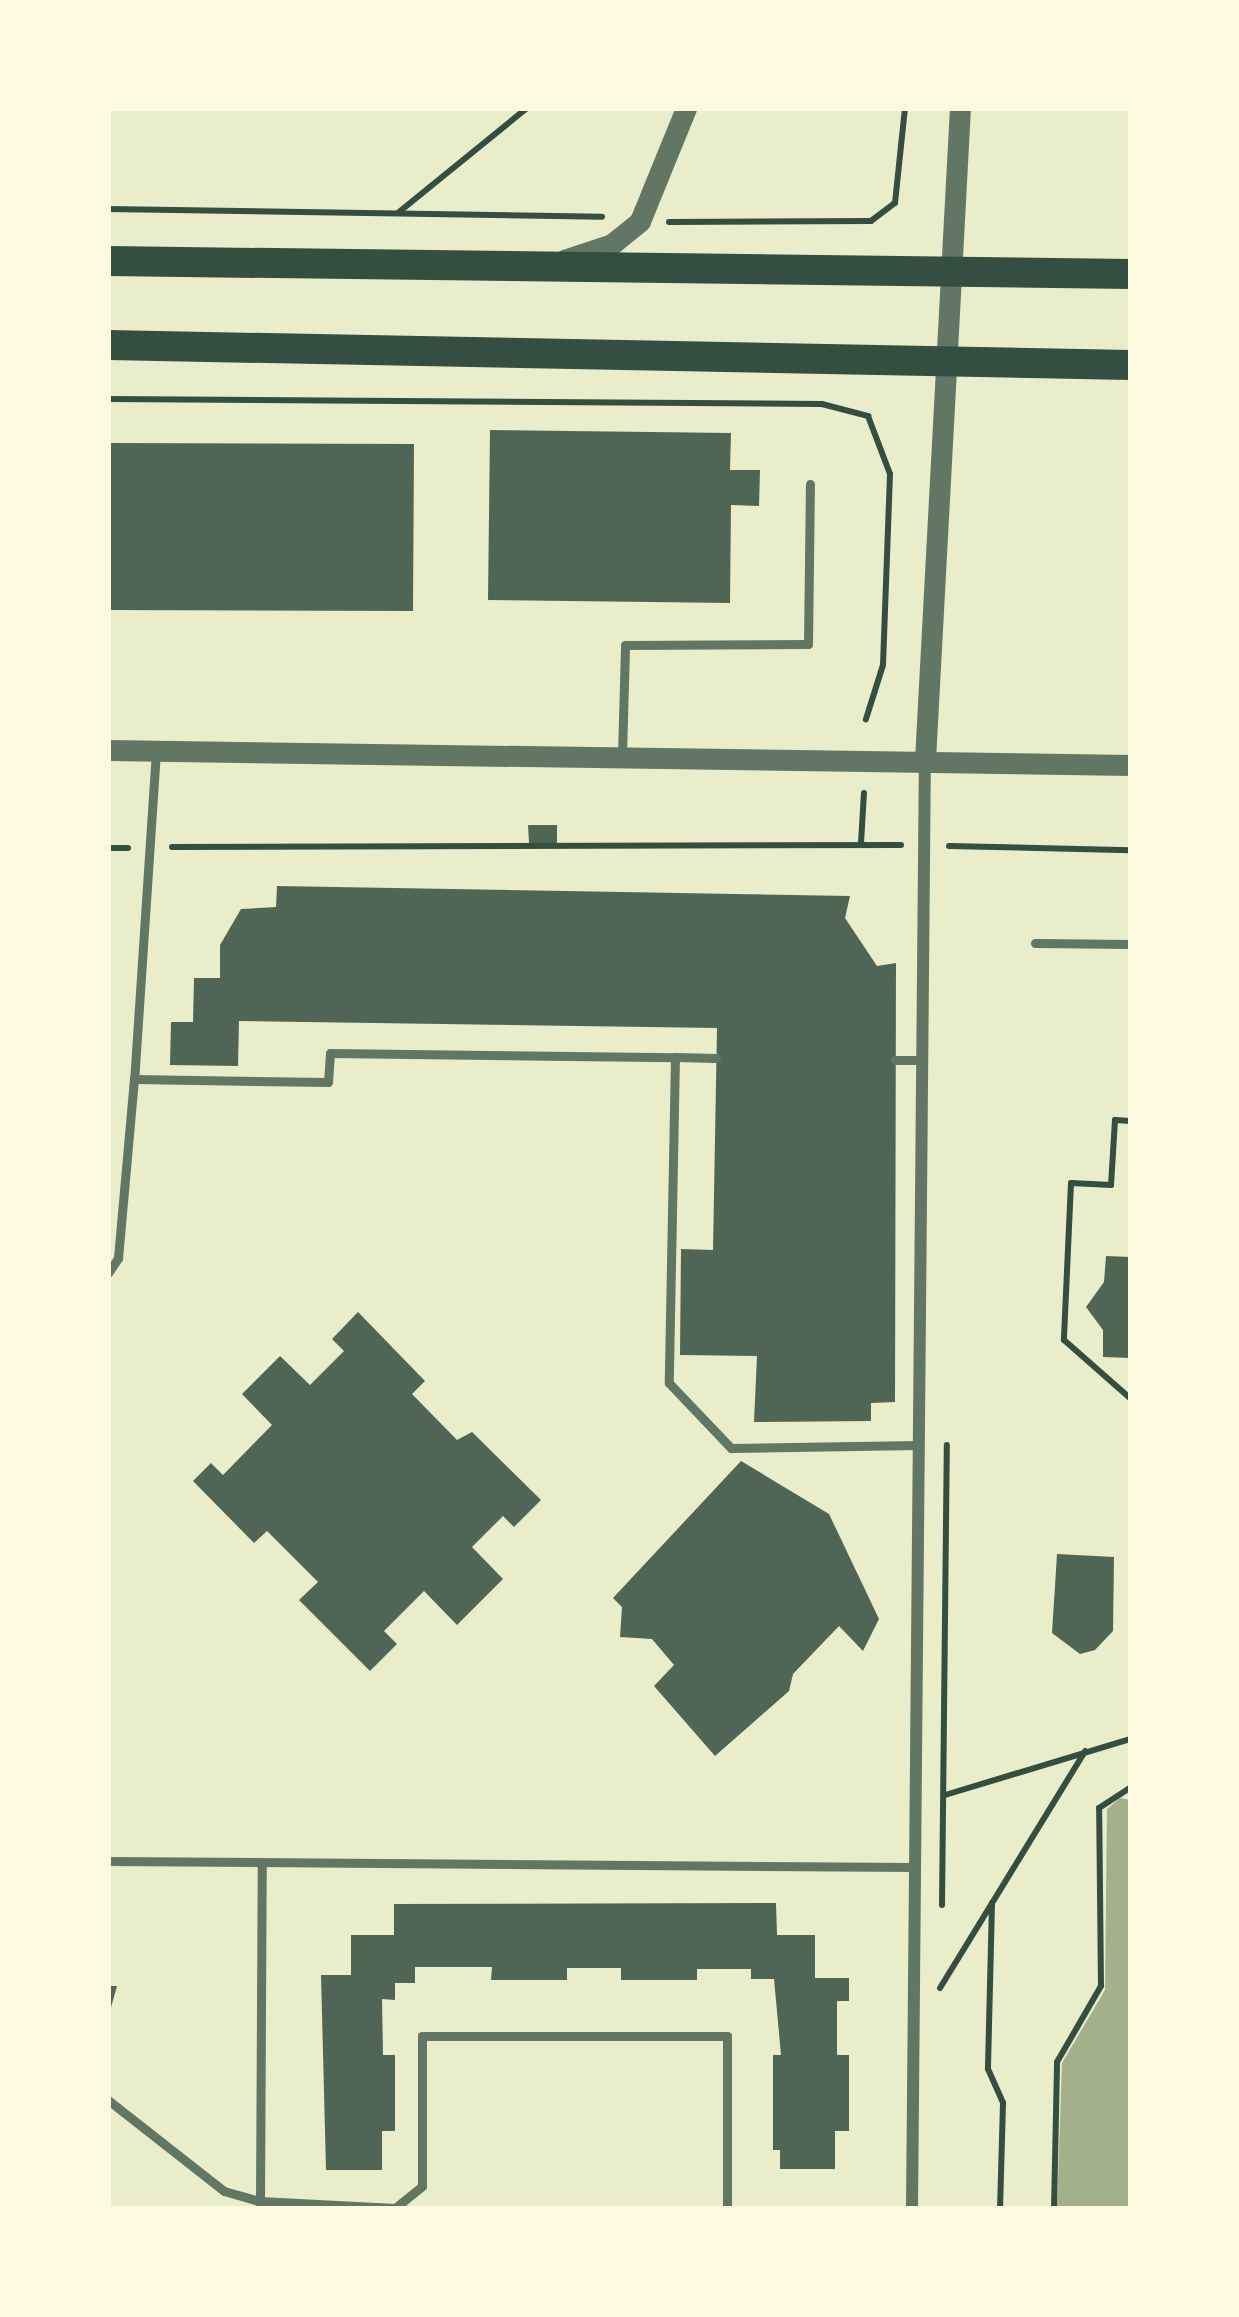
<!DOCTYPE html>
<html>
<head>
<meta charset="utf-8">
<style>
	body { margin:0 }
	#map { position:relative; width:1239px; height:2317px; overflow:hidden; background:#e9edc9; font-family:Ubuntu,sans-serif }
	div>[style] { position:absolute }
	.water>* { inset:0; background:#a3b18a }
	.building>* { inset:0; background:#4f6655 }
	.path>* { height:6px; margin:-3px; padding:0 3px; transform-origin:3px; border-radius:3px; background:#344e41 }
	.service>* { height:9px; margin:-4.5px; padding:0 4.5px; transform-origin:4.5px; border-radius:4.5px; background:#617663 }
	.minor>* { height:12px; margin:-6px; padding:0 6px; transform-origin:6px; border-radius:6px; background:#617663 }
	.tertiary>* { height:21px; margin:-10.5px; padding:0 10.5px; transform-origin:10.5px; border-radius:10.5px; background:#617663 }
	.primary>* { height:30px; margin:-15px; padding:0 15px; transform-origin:15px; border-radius:15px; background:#344e41 }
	span { translate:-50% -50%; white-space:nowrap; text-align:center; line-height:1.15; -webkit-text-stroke:12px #fefae0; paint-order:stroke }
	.frame { position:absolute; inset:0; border:111px solid #fefae0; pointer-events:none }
</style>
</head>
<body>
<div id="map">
	<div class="water">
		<div style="clip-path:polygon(1120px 1798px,1131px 1800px,1131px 2209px,1057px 2209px,1062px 2063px,1105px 1990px,1107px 1809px)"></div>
	</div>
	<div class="building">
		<div style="clip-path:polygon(490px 430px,731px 433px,730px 470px,760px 470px,759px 506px,731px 505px,730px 603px,488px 600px)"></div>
		<div style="clip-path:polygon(108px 443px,414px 444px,413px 611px,108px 610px)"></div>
		<div style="clip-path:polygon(528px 825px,557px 825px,557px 844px,529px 843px)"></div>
		<div style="clip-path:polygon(277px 886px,850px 896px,845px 918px,877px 966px,896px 963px,895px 1402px,871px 1403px,871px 1421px,754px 1422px,757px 1356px,680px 1355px,681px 1249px,713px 1250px,717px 1028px,239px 1021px,238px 1066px,170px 1065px,171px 1022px,193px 1022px,194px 978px,220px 978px,220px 945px,241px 909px,276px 907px)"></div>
		<div style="clip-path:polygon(1106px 1256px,1131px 1257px,1131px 1358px,1103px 1357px,1103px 1330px,1086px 1307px,1104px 1282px)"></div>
		<div style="clip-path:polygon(358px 1312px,425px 1381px,412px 1394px,457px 1440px,472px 1432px,541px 1500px,514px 1527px,503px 1516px,472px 1547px,503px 1579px,457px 1625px,424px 1591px,384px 1631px,397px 1644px,370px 1671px,299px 1600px,318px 1582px,267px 1531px,254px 1543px,193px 1481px,211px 1463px,223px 1475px,272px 1425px,242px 1394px,280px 1356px,310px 1385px,344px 1351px,332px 1339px)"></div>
		<div style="clip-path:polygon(741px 1461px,829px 1514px,879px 1619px,863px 1651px,839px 1626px,793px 1674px,789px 1691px,715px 1756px,654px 1686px,674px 1665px,652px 1639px,620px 1637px,622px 1607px,613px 1598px)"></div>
		<div style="clip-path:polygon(1057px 1554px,1114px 1557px,1113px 1631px,1095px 1650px,1080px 1654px,1052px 1633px)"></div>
		<div style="clip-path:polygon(776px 1903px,777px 1935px,815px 1935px,815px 1978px,849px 1978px,849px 2001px,837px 2001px,837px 2055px,849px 2055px,849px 2131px,835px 2131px,835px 2169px,780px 2169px,780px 2150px,773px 2150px,773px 2055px,781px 2055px,774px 1979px,751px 1979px,751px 1969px,697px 1969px,697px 1980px,621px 1980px,621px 1968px,567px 1968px,567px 1980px,491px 1980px,492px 1967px,415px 1967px,415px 1983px,395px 1983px,395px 2000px,382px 1999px,383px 2055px,395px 2055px,395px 2131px,382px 2131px,382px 2170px,326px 2170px,321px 1975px,351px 1975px,351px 1935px,394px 1935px,394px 1904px)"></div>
		<div style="clip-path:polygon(108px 1986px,117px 1986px,108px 2018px)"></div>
	</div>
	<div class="path">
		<div style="left:108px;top:209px;width:494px;rotate:0.9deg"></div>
		<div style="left:399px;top:212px;width:165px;rotate:-39.1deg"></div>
		<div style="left:669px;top:222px;width:202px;rotate:-0.3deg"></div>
		<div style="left:871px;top:221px;width:30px;rotate:-37deg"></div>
		<div style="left:895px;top:203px;width:96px;rotate:-84deg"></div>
		<div style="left:108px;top:399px;width:714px;rotate:0.4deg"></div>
		<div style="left:822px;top:404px;width:48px;rotate:14.6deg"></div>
		<div style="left:868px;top:416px;width:62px;rotate:69.2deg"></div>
		<div style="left:890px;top:474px;width:191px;rotate:92.1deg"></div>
		<div style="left:883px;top:665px;width:57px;rotate:107.5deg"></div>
		<div style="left:861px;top:843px;width:50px;rotate:-86.6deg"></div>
		<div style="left:949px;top:846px;width:182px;rotate:1.3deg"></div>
		<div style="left:172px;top:847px;width:729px;rotate:-0.16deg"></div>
		<div style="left:108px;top:848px;width:20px"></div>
		<div style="left:1131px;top:1121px;width:16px;rotate:-176deg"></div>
		<div style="left:1115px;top:1120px;width:65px;rotate:93.5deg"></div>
		<div style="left:1111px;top:1185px;width:40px;rotate:-177.1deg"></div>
		<div style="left:1071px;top:1183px;width:157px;rotate:92.6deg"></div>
		<div style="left:1064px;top:1340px;width:89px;rotate:41.4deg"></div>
		<div style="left:945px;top:1795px;width:194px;rotate:-16.8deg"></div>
		<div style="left:992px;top:1903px;width:166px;rotate:91.4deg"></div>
		<div style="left:988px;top:2069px;width:37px;rotate:66deg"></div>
		<div style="left:1003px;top:2103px;width:106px;rotate:91.6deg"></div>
		<div style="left:942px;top:1905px;width:460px;rotate:-89.4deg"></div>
		<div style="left:940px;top:1988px;width:278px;rotate:-58.5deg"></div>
		<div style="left:1054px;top:2209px;width:147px;rotate:-88.8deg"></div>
		<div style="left:1057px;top:2062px;width:88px;rotate:-59.9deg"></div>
		<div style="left:1101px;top:1986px;width:178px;rotate:-90.6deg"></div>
		<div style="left:1099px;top:1808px;width:38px;rotate:-33deg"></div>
	</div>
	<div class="service">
		<div style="left:156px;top:751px;width:329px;rotate:93.8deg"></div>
		<div style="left:134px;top:1079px;width:194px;rotate:0.9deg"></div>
		<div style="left:328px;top:1082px;width:29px;rotate:-86deg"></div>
		<div style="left:330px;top:1053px;width:345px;rotate:0.7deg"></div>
		<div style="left:675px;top:1057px;width:326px;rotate:91.1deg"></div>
		<div style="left:669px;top:1383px;width:90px;rotate:46.4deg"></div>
		<div style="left:731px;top:1448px;width:188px;rotate:-0.9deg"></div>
		<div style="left:622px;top:755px;width:110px;rotate:-88.4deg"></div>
		<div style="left:625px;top:645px;width:183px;rotate:-0.3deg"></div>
		<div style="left:808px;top:644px;width:160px;rotate:-89.3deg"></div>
		<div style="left:1035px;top:943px;width:96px;rotate:0.6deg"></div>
		<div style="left:675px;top:1057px;width:41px;rotate:1.4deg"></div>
		<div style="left:895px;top:1060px;width:27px"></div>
		<div style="left:108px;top:1273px;width:18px;rotate:-56deg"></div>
		<div style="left:118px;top:1258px;width:180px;rotate:-84.9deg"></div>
		<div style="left:108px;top:1861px;width:807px;rotate:0.43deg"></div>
		<div style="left:108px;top:2100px;width:147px;rotate:38.1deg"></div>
		<div style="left:224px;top:2191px;width:37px;rotate:16deg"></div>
		<div style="left:260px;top:2201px;width:338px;rotate:-89.7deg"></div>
		<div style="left:261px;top:2209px;width:8px;rotate:-97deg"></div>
		<div style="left:260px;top:2201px;width:135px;rotate:3deg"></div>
		<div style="left:395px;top:2208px;width:35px;rotate:-39deg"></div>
		<div style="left:422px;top:2186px;width:150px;rotate:-90deg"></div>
		<div style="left:422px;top:2036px;width:305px"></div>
		<div style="left:727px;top:2036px;width:173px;rotate:90deg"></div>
	</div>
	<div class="minor">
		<div style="left:912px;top:2209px;width:1449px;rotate:-89.49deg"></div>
	</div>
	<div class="tertiary">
		<div style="left:564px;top:260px;width:51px;rotate:-18.4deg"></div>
		<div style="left:612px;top:244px;width:36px;rotate:-39deg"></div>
		<div style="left:640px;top:221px;width:122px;rotate:-67.8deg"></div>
		<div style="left:108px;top:750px;width:1023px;rotate:0.84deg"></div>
		<div style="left:925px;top:760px;width:653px;rotate:-86.93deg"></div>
	</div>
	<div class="primary">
		<div style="left:108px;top:261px;width:1023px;rotate:0.73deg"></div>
		<div style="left:108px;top:345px;width:1023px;rotate:1.12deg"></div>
	</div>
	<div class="frame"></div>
</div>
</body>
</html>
